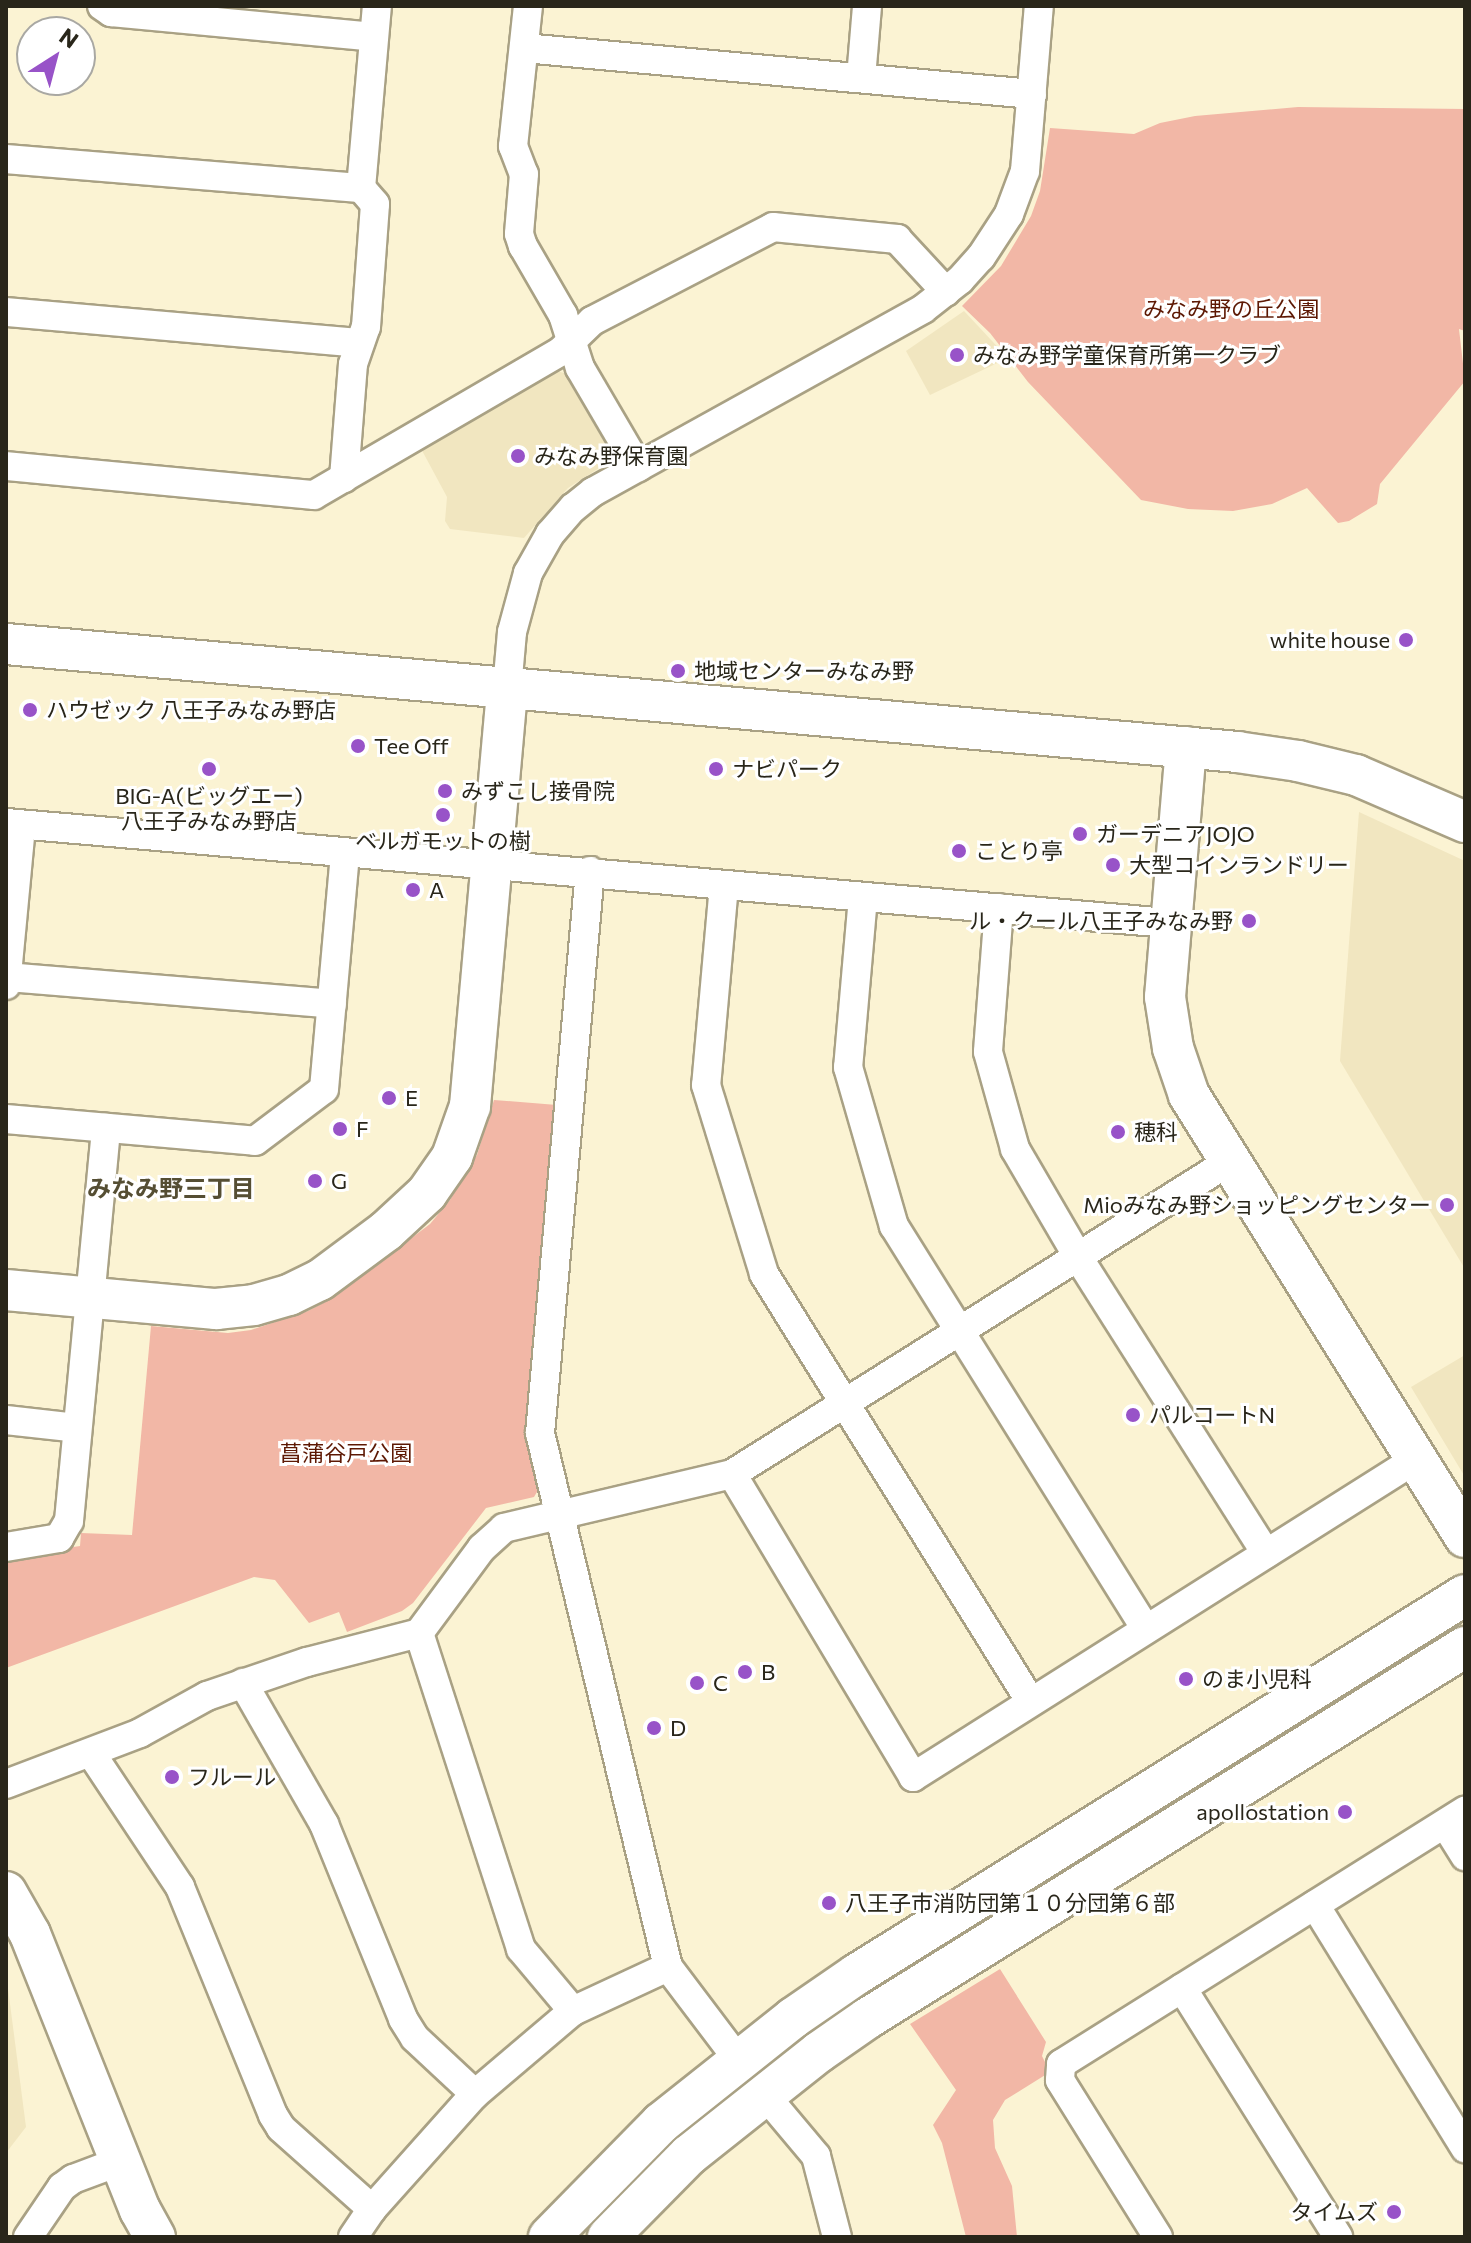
<!DOCTYPE html>
<html>
<head>
<meta charset="utf-8">
<style>
	body { margin:0 }
	#map { position:relative; width:1471px; height:2243px; overflow:hidden; background:#fbf3d3; font-family:Commissioner,"Noto Sans JP",sans-serif }
	div>[style] { position:absolute }
	.built>* { inset:0; background:#f1e6c0 }
	.green>* { inset:0; background:#f2b7a6 }
	.roads { filter:drop-shadow(2px 0 #a9a184) drop-shadow(-2px 0 #a9a184) drop-shadow(0 2px #a9a184) drop-shadow(0 -2px #a9a184) }
	.street>* { height:28px; margin:-14px; padding:0 14px; transform-origin:14px; border-radius:14px; background:#fff }
	.secondary>* { height:40px; margin:-20px; padding:0 20px; transform-origin:20px; border-radius:20px; background:#fff }
	.dots>* { width:22px; height:22px; translate:-50% -50%; box-sizing:border-box; border:4px solid #fff; border-radius:50% }
	span { translate:-50% -50%; white-space:nowrap; text-align:center; line-height:1.15; -webkit-text-stroke:6px #fff; paint-order:stroke }
	.park-label { font-size:22px; color:#5d1803 }
	.poi-label { font-size:22px; color:#29261a }
	.left { translate:0 -50%; text-align:left }
	.right { translate:-100% -50%; text-align:right }
	.neighbourhood-label { font-size:24px; color:#554e33; font-weight:700 }
	.frame { position:absolute; inset:0; border:8px solid #29261a; pointer-events:none }
	.north { position:absolute; left:16px; top:16px; width:80px; height:80px; box-sizing:border-box; background:#fff; border:2px solid #a9a8a3; border-radius:50%; rotate:36deg; font-size:22px; font-weight:700; line-height:32px; text-align:center; color:#29261a }
	.north::after { content:''; display:block; margin:auto; width:28px; height:36px; background:#9853c8; clip-path:polygon(50% 0,100% 100%,50% 72%,0 100%) }
</style>
</head>
<body>
<div id="map">
	<div class="built">
		<div style="clip-path:polygon(964px 311px,1008px 358px,930px 395px,906px 351px)"></div>
		<div style="clip-path:polygon(553px 370px,568px 374px,612px 452px,610px 461px,568px 488px,524px 538px,450px 529px,445px 521px,447px 497px,419px 445px)"></div>
		<div style="clip-path:polygon(1359px 812px,1465px 861px,1465px 1269px,1340px 1061px)"></div>
		<div style="clip-path:polygon(1465px 1355px,1465px 1477px,1411px 1387px)"></div>
		<div style="clip-path:polygon(6px 1973px,26px 2127px,6px 2153px)"></div>
	</div>
	<div class="green">
		<div style="clip-path:polygon(1298px 107px,1465px 109px,1465px 331px,1459px 329px,1465px 381px,1380px 484px,1377px 504px,1349px 521px,1338px 523px,1307px 488px,1272px 504px,1233px 511px,1188px 509px,1141px 500px,1028px 382px,990px 333px,962px 306px,1001px 266px,1031px 216px,1040px 191px,1050px 128px,1134px 134px,1160px 123px,1195px 116px)"></div>
		<div style="clip-path:polygon(494px 1100px,557px 1105px,541px 1485px,534px 1497px,486px 1508px,413px 1603px,402px 1611px,347px 1632px,339px 1612px,309px 1623px,275px 1580px,254px 1577px,6px 1668px,6px 1557px,80px 1546px,81px 1533px,132px 1535px,151px 1326px,228px 1333px,251px 1330px,308px 1311px,331px 1299px,430px 1224px,450px 1200px,477px 1155px)"></div>
		<div style="clip-path:polygon(1000px 1969px,1046px 2042px,1042px 2056px,1050px 2072px,1005px 2100px,993px 2120px,995px 2148px,1012px 2186px,1017px 2237px,966px 2237px,942px 2143px,933px 2125px,956px 2090px,910px 2024px)"></div>
	</div>
	<div class="roads">
		<div class="street">
			<div style="left:102px;top:6px;width:11px;rotate:34deg"></div>
			<div style="left:111px;top:12px;width:264px;rotate:5.4deg"></div>
			<div style="left:528px;top:6px;width:141px;rotate:96.1deg"></div>
			<div style="left:513px;top:146px;width:30px;rotate:69deg"></div>
			<div style="left:524px;top:174px;width:60px;rotate:94.8deg"></div>
			<div style="left:519px;top:234px;width:13px;rotate:72deg"></div>
			<div style="left:523px;top:246px;width:80px;rotate:59.9deg"></div>
			<div style="left:563px;top:315px;width:56px;rotate:72.2deg"></div>
			<div style="left:580px;top:368px;width:115px;rotate:59.6deg"></div>
			<div style="left:524px;top:48px;width:510px;rotate:5.17deg"></div>
			<div style="left:861px;top:78px;width:72px;rotate:-85.2deg"></div>
			<div style="left:6px;top:159px;width:356px;rotate:4.7deg"></div>
			<div style="left:6px;top:312px;width:354px;rotate:5deg"></div>
			<div style="left:6px;top:466px;width:309px;rotate:5.4deg"></div>
			<div style="left:314px;top:495px;width:286px;rotate:-30.2deg"></div>
			<div style="left:561px;top:351px;width:43px;rotate:-44.1deg"></div>
			<div style="left:592px;top:321px;width:204px;rotate:-27.4deg"></div>
			<div style="left:773px;top:227px;width:125px;rotate:5.5deg"></div>
			<div style="left:897px;top:239px;width:72px;rotate:47.2deg"></div>
			<div style="left:344px;top:478px;width:114px;rotate:-85.5deg"></div>
			<div style="left:353px;top:364px;width:39px;rotate:-71deg"></div>
			<div style="left:366px;top:327px;width:123px;rotate:-85.8deg"></div>
			<div style="left:375px;top:204px;width:21px;rotate:-131deg"></div>
			<div style="left:361px;top:188px;width:183px;rotate:-85deg"></div>
			<div style="left:507px;top:689px;width:57px;rotate:-85deg"></div>
			<div style="left:512px;top:632px;width:61px;rotate:-74.8deg"></div>
			<div style="left:528px;top:573px;width:45px;rotate:-60.6deg"></div>
			<div style="left:550px;top:534px;width:35px;rotate:-49deg"></div>
			<div style="left:573px;top:508px;width:26px;rotate:-39deg"></div>
			<div style="left:593px;top:492px;width:377px;rotate:-29deg"></div>
			<div style="left:923px;top:309px;width:47px;rotate:-38.1deg"></div>
			<div style="left:960px;top:280px;width:31px;rotate:-48deg"></div>
			<div style="left:981px;top:257px;width:51px;rotate:-56.9deg"></div>
			<div style="left:1009px;top:214px;width:46px;rotate:-69.6deg"></div>
			<div style="left:1025px;top:171px;width:166px;rotate:-85.2deg"></div>
			<div style="left:6px;top:823px;width:1166px;rotate:4.92deg"></div>
			<div style="left:590px;top:871px;width:564px;rotate:95.08deg"></div>
			<div style="left:540px;top:1433px;width:549px;rotate:76.52deg"></div>
			<div style="left:724px;top:885px;width:201px;rotate:95.1deg"></div>
			<div style="left:706px;top:1085px;width:198px;rotate:72.9deg"></div>
			<div style="left:764px;top:1274px;width:504px;rotate:58.04deg"></div>
			<div style="left:863px;top:897px;width:171px;rotate:95deg"></div>
			<div style="left:848px;top:1067px;width:166px;rotate:73.9deg"></div>
			<div style="left:894px;top:1226px;width:475px;rotate:58deg"></div>
			<div style="left:999px;top:908px;width:144px;rotate:94.4deg"></div>
			<div style="left:988px;top:1052px;width:101px;rotate:74.4deg"></div>
			<div style="left:1015px;top:1149px;width:125px;rotate:59.7deg"></div>
			<div style="left:1078px;top:1257px;width:351px;rotate:57.6deg"></div>
			<div style="left:7px;top:977px;width:326px;rotate:4.7deg"></div>
			<div style="left:6px;top:985px;width:161px;rotate:-84.6deg"></div>
			<div style="left:6px;top:1119px;width:250px;rotate:5deg"></div>
			<div style="left:255px;top:1141px;width:86px;rotate:-37deg"></div>
			<div style="left:324px;top:1089px;width:236px;rotate:-84.9deg"></div>
			<div style="left:6px;top:1420px;width:71px;rotate:6.4deg"></div>
			<div style="left:732px;top:1474px;width:353px;rotate:59.1deg"></div>
			<div style="left:913px;top:1777px;width:595px;rotate:-32.3deg"></div>
			<div style="left:6px;top:1547px;width:54px;rotate:-9.6deg"></div>
			<div style="left:59px;top:1538px;width:20px;rotate:-60deg"></div>
			<div style="left:69px;top:1521px;width:395px;rotate:-84.6deg"></div>
			<div style="left:419px;top:1633px;width:332px;rotate:72.1deg"></div>
			<div style="left:521px;top:1949px;width:81px;rotate:50deg"></div>
			<div style="left:243px;top:1683px;width:163px;rotate:60.1deg"></div>
			<div style="left:324px;top:1824px;width:210px;rotate:67.9deg"></div>
			<div style="left:403px;top:2019px;width:22px;rotate:58deg"></div>
			<div style="left:415px;top:2038px;width:82px;rotate:43deg"></div>
			<div style="left:91px;top:1753px;width:161px;rotate:56.4deg"></div>
			<div style="left:180px;top:1887px;width:246px;rotate:67.8deg"></div>
			<div style="left:273px;top:2115px;width:15px;rotate:58deg"></div>
			<div style="left:281px;top:2128px;width:122px;rotate:41.7deg"></div>
			<div style="left:6px;top:1784px;width:143px;rotate:-20.8deg"></div>
			<div style="left:140px;top:1733px;width:77px;rotate:-28.9deg"></div>
			<div style="left:207px;top:1696px;width:106px;rotate:-18.8deg"></div>
			<div style="left:307px;top:1662px;width:116px;rotate:-14.5deg"></div>
			<div style="left:419px;top:1633px;width:106px;rotate:-53.5deg"></div>
			<div style="left:482px;top:1548px;width:30px;rotate:-42deg"></div>
			<div style="left:504px;top:1528px;width:234px;rotate:-13.3deg"></div>
			<div style="left:732px;top:1474px;width:588px;rotate:-32.15deg"></div>
			<div style="left:1445px;top:1824px;width:38px;rotate:58deg"></div>
			<div style="left:1315px;top:1905px;width:286px;rotate:58.3deg"></div>
			<div style="left:1182px;top:1988px;width:294px;rotate:57.9deg"></div>
			<div style="left:764px;top:2094px;width:81px;rotate:50deg"></div>
			<div style="left:816px;top:2156px;width:84px;rotate:75.5deg"></div>
			<div style="left:28px;top:2237px;width:60px;rotate:-55.8deg"></div>
			<div style="left:62px;top:2187px;width:14px;rotate:-36deg"></div>
			<div style="left:73px;top:2179px;width:51px;rotate:-20.6deg"></div>
			<div style="left:353px;top:2237px;width:34px;rotate:-56deg"></div>
			<div style="left:372px;top:2209px;width:154px;rotate:-48.2deg"></div>
			<div style="left:475px;top:2094px;width:128px;rotate:-40.3deg"></div>
			<div style="left:573px;top:2011px;width:105px;rotate:-24.9deg"></div>
			<div style="left:668px;top:1967px;width:118px;rotate:52.9deg"></div>
			<div style="left:1158px;top:2237px;width:185px;rotate:-122deg"></div>
			<div style="left:1060px;top:2080px;width:16px;rotate:-86deg"></div>
			<div style="left:1061px;top:2064px;width:477px;rotate:-32.1deg"></div>
		</div>
		<div class="secondary">
			<div style="left:6px;top:644px;width:1236px;rotate:5.01deg"></div>
			<div style="left:1237px;top:752px;width:62px;rotate:8.4deg"></div>
			<div style="left:1298px;top:761px;width:60px;rotate:13.6deg"></div>
			<div style="left:1356px;top:775px;width:119px;rotate:23.3deg"></div>
			<div style="left:1186px;top:747px;width:251px;rotate:94.8deg"></div>
			<div style="left:1165px;top:997px;width:52px;rotate:81.1deg"></div>
			<div style="left:1173px;top:1048px;width:50px;rotate:71.2deg"></div>
			<div style="left:1189px;top:1095px;width:521px;rotate:58.02deg"></div>
			<div style="left:6px;top:1290px;width:211px;rotate:5.2deg"></div>
			<div style="left:216px;top:1309px;width:38px;rotate:-6deg"></div>
			<div style="left:254px;top:1305px;width:36px;rotate:-16deg"></div>
			<div style="left:289px;top:1295px;width:34px;rotate:-26deg"></div>
			<div style="left:320px;top:1280px;width:82px;rotate:-36.6deg"></div>
			<div style="left:386px;top:1231px;width:56px;rotate:-42.8deg"></div>
			<div style="left:427px;top:1193px;width:44px;rotate:-55.2deg"></div>
			<div style="left:452px;top:1157px;width:54px;rotate:-70.6deg"></div>
			<div style="left:470px;top:1106px;width:419px;rotate:-84.9deg"></div>
			<div style="left:6px;top:1892px;width:48px;rotate:60.3deg"></div>
			<div style="left:30px;top:1934px;width:297px;rotate:68.3deg"></div>
			<div style="left:140px;top:2210px;width:31px;rotate:61deg"></div>
			<div style="left:549px;top:2237px;width:160px;rotate:-45.5deg"></div>
			<div style="left:661px;top:2123px;width:169px;rotate:-38.5deg"></div>
			<div style="left:793px;top:2018px;width:78px;rotate:-34.5deg"></div>
			<div style="left:857px;top:1974px;width:716px;rotate:-31.94deg"></div>
			<div style="left:608px;top:2237px;width:115px;rotate:-45.4deg"></div>
			<div style="left:689px;top:2155px;width:166px;rotate:-38.4deg"></div>
			<div style="left:819px;top:2052px;width:60px;rotate:-34.8deg"></div>
			<div style="left:868px;top:2018px;width:703px;rotate:-31.86deg"></div>
		</div>
	</div>
	<div class="dots">
		<div style="left:957px;top:355px;background:#9853c8"></div>
		<div style="left:518px;top:456px;background:#9853c8"></div>
		<div style="left:1406px;top:640px;background:#9853c8"></div>
		<div style="left:678px;top:671px;background:#9853c8"></div>
		<div style="left:30px;top:710px;background:#9853c8"></div>
		<div style="left:358px;top:746px;background:#9853c8"></div>
		<div style="left:209px;top:769px;background:#9853c8"></div>
		<div style="left:716px;top:769px;background:#9853c8"></div>
		<div style="left:445px;top:791px;background:#9853c8"></div>
		<div style="left:443px;top:815px;background:#9853c8"></div>
		<div style="left:1080px;top:834px;background:#9853c8"></div>
		<div style="left:959px;top:851px;background:#9853c8"></div>
		<div style="left:1113px;top:865px;background:#9853c8"></div>
		<div style="left:413px;top:890px;background:#9853c8"></div>
		<div style="left:1249px;top:921px;background:#9853c8"></div>
		<div style="left:389px;top:1098px;background:#9853c8"></div>
		<div style="left:340px;top:1129px;background:#9853c8"></div>
		<div style="left:1118px;top:1132px;background:#9853c8"></div>
		<div style="left:315px;top:1181px;background:#9853c8"></div>
		<div style="left:1447px;top:1205px;background:#9853c8"></div>
		<div style="left:1133px;top:1415px;background:#9853c8"></div>
		<div style="left:745px;top:1672px;background:#9853c8"></div>
		<div style="left:1186px;top:1679px;background:#9853c8"></div>
		<div style="left:697px;top:1683px;background:#9853c8"></div>
		<div style="left:654px;top:1728px;background:#9853c8"></div>
		<div style="left:172px;top:1777px;background:#9853c8"></div>
		<div style="left:1345px;top:1812px;background:#9853c8"></div>
		<div style="left:829px;top:1903px;background:#9853c8"></div>
		<div style="left:1394px;top:2212px;background:#9853c8"></div>
	</div>
	<div class="park-label">
		<span style="left:1231px;top:309px">みなみ野の丘公園</span>
		<span style="left:346px;top:1453px">菖蒲谷戸公園</span>
	</div>
	<div class="poi-label">
		<span class="left" style="left:973px;top:355px">みなみ野学童保育所第一クラブ</span>
		<span class="left" style="left:534px;top:456px">みなみ野保育園</span>
		<span class="right" style="left:1390px;top:640px">white house</span>
		<span class="left" style="left:694px;top:671px">地域センターみなみ野</span>
		<span class="left" style="left:46px;top:710px">ハウゼック 八王子みなみ野店</span>
		<span class="left" style="left:374px;top:746px">Tee Off</span>
		<span class="left" style="left:732px;top:769px">ナビパーク</span>
		<span class="left" style="left:461px;top:791px">みずこし接骨院</span>
		<span style="left:209px;top:808px">BIG-A(ビッグエー)<br>八王子みなみ野店</span>
		<span class="left" style="left:1096px;top:834px">ガーデニアJOJO</span>
		<span style="left:443px;top:841px">ベルガモットの樹</span>
		<span class="left" style="left:975px;top:851px">ことり亭</span>
		<span class="left" style="left:1129px;top:865px">大型コインランドリー</span>
		<span class="left" style="left:429px;top:890px">A</span>
		<span class="right" style="left:1233px;top:921px">ル・クール八王子みなみ野</span>
		<span class="left" style="left:405px;top:1098px">E</span>
		<span class="left" style="left:356px;top:1129px">F</span>
		<span class="left" style="left:1134px;top:1132px">穂科</span>
		<span class="left" style="left:331px;top:1181px">G</span>
		<span class="right" style="left:1431px;top:1205px">Mioみなみ野ショッピングセンター</span>
		<span class="left" style="left:1149px;top:1415px">パルコートN</span>
		<span class="left" style="left:761px;top:1672px">B</span>
		<span class="left" style="left:1202px;top:1679px">のま小児科</span>
		<span class="left" style="left:713px;top:1683px">C</span>
		<span class="left" style="left:670px;top:1728px">D</span>
		<span class="left" style="left:188px;top:1777px">フルール</span>
		<span class="right" style="left:1329px;top:1812px">apollostation</span>
		<span class="left" style="left:845px;top:1903px">八王子市消防団第１０分団第６部</span>
		<span class="right" style="left:1378px;top:2212px">タイムズ</span>
	</div>
	<div class="neighbourhood-label">
		<span style="left:171px;top:1188px">みなみ野三丁目</span>
	</div>
	<div class="frame"></div>
	<div class="north">N</div>
</div>
</body>
</html>
